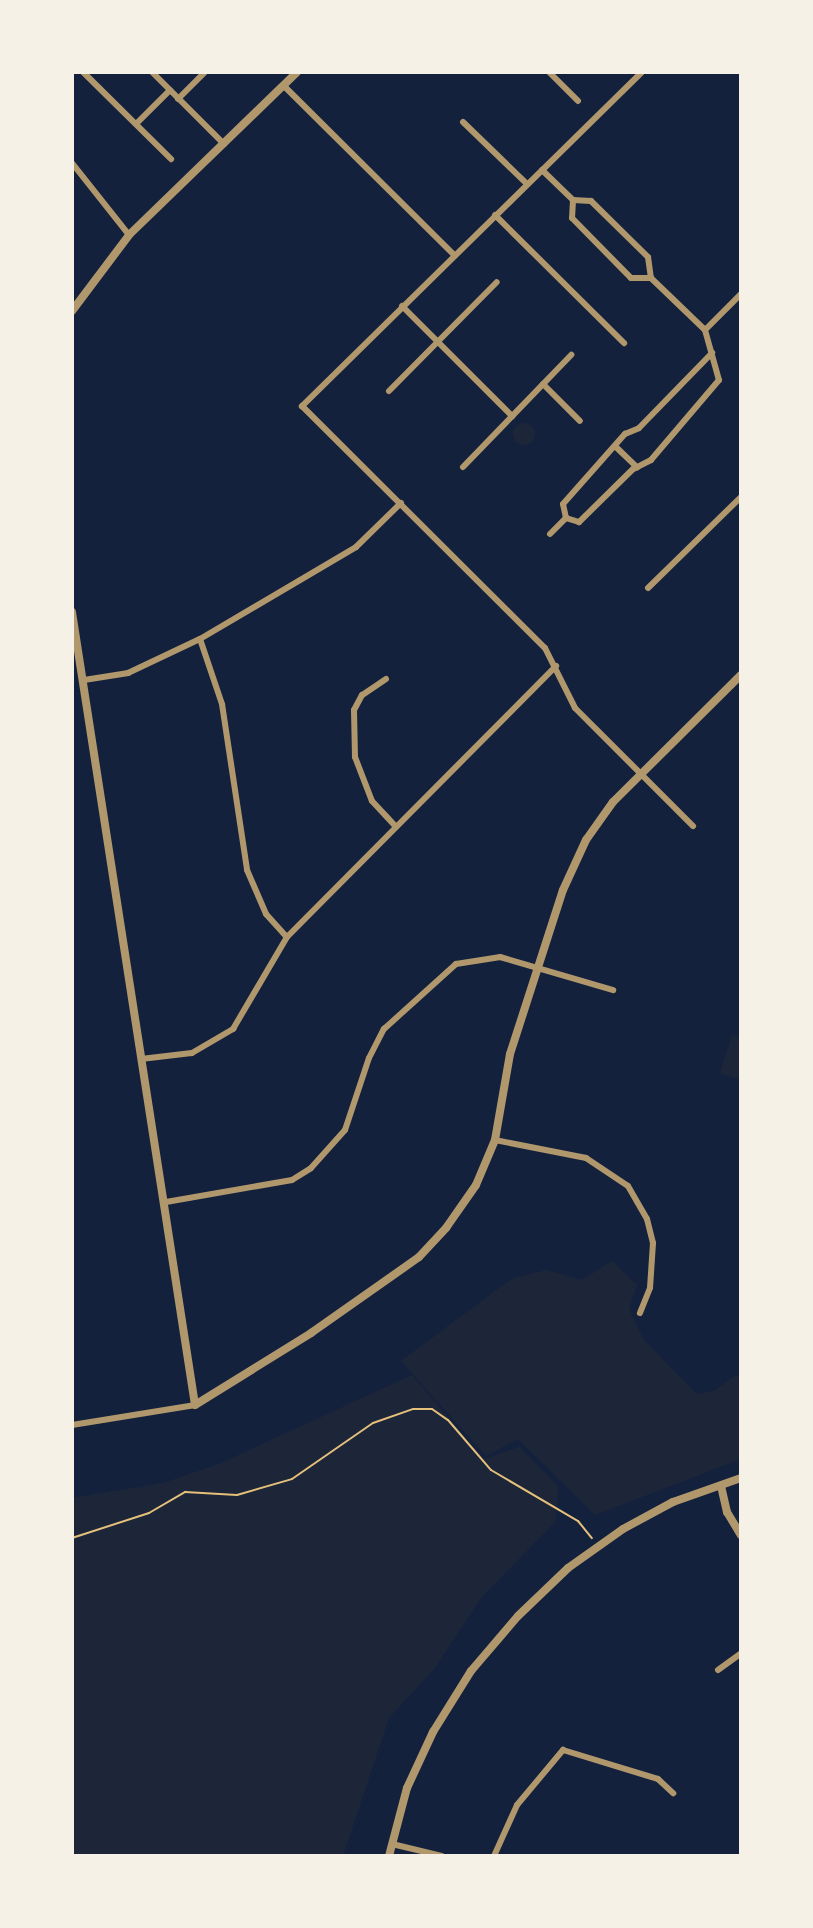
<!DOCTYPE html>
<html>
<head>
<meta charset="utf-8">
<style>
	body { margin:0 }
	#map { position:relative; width:813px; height:1928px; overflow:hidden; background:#14213d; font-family:Ubuntu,sans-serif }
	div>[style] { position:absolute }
	.green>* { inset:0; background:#1d2539 }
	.round { border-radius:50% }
	.path>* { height:2px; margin:-1px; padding:0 1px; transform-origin:1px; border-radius:1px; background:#e5c07b }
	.minor>* { height:6px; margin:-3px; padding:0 3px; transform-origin:3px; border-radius:3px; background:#b1986c }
	.tertiary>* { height:8px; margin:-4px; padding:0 4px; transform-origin:4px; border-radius:4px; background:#b1986c }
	span { translate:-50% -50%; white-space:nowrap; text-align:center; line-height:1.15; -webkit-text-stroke:6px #f6f1e7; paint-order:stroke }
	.frame { position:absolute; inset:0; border:74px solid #f6f1e7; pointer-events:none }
</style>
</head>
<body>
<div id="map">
	<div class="green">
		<div class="round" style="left:513px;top:423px;width:22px;height:22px"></div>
		<div style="clip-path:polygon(732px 1035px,741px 1038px,741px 1080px,720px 1073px)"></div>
		<div style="clip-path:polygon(612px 1261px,637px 1285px,629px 1309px,644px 1340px,697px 1394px,714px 1391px,736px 1375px,741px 1379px,741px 1459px,595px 1515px,518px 1439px,486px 1456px,401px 1361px,511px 1279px,546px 1270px,582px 1280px)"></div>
		<div style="clip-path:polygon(412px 1375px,484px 1459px,519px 1447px,558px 1486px,556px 1521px,481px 1598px,435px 1668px,389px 1718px,343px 1856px,72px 1856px,72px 1498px,163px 1483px,219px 1464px)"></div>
	</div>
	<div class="path">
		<div style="left:72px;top:1538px;width:81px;rotate:-18deg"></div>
		<div style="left:149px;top:1513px;width:42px;rotate:-30.3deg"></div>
		<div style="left:185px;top:1492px;width:52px;rotate:3.3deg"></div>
		<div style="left:237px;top:1495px;width:57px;rotate:-16.2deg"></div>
		<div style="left:292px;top:1479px;width:98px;rotate:-34.7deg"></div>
		<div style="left:373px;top:1423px;width:42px;rotate:-19.3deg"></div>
		<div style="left:413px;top:1409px;width:19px"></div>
		<div style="left:432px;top:1409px;width:19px;rotate:35deg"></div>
		<div style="left:448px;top:1420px;width:66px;rotate:49.3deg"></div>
		<div style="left:491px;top:1470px;width:101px;rotate:30.4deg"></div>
		<div style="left:578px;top:1521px;width:22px;rotate:51deg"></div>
	</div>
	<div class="minor">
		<div style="left:83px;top:72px;width:124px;rotate:44.7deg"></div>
		<div style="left:152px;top:72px;width:102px;rotate:45deg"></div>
		<div style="left:549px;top:72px;width:41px;rotate:45deg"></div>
		<div style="left:642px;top:72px;width:477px;rotate:135.5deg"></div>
		<div style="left:302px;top:406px;width:343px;rotate:44.9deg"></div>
		<div style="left:545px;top:648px;width:67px;rotate:63.4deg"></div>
		<div style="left:575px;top:708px;width:167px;rotate:45deg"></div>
		<div style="left:283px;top:85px;width:241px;rotate:44.8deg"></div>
		<div style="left:178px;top:99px;width:38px;rotate:-45deg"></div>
		<div style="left:463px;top:122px;width:89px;rotate:44.1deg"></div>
		<div style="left:136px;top:124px;width:48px;rotate:-45deg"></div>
		<div style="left:72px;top:163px;width:92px;rotate:51.6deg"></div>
		<div style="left:542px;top:170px;width:43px;rotate:44.1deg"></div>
		<div style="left:573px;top:200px;width:18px;rotate:3deg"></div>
		<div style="left:591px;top:201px;width:80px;rotate:44.5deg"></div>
		<div style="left:648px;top:257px;width:21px;rotate:82deg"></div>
		<div style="left:651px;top:278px;width:75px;rotate:43.9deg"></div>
		<div style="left:705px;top:330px;width:52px;rotate:74.4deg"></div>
		<div style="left:719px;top:380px;width:105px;rotate:130.4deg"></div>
		<div style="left:651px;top:460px;width:20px;rotate:153deg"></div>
		<div style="left:633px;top:469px;width:76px;rotate:135.5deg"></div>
		<div style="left:579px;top:522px;width:14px;rotate:-163deg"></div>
		<div style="left:573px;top:200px;width:18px;rotate:93deg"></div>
		<div style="left:572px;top:218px;width:84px;rotate:45.5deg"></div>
		<div style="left:631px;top:278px;width:20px"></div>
		<div style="left:495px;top:215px;width:182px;rotate:44.8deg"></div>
		<div style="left:402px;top:306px;width:156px;rotate:45deg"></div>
		<div style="left:705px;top:330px;width:51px;rotate:-45deg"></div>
		<div style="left:543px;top:384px;width:52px;rotate:45deg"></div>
		<div style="left:389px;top:391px;width:153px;rotate:-45.3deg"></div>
		<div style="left:617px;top:448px;width:28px;rotate:44deg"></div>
		<div style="left:463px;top:467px;width:156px;rotate:-46deg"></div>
		<div style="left:566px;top:518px;width:14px;rotate:-102deg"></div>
		<div style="left:563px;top:504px;width:94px;rotate:-48.5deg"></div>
		<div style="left:625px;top:434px;width:15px;rotate:-23deg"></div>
		<div style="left:639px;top:428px;width:105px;rotate:-45.8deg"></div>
		<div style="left:550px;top:534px;width:23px;rotate:-45deg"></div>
		<div style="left:648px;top:588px;width:130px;rotate:-44.4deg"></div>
		<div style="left:200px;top:639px;width:69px;rotate:71.3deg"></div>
		<div style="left:222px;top:704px;width:168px;rotate:81.4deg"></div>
		<div style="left:247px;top:870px;width:48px;rotate:66.6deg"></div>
		<div style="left:266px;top:914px;width:31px;rotate:48deg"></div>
		<div style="left:386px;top:679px;width:29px;rotate:146deg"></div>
		<div style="left:362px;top:695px;width:17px;rotate:118deg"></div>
		<div style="left:354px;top:710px;width:47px;rotate:88.8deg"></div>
		<div style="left:355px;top:757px;width:47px;rotate:68.9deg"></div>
		<div style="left:372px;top:801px;width:35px;rotate:47deg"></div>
		<div style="left:84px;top:680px;width:45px;rotate:-9deg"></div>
		<div style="left:128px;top:673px;width:80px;rotate:-25.3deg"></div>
		<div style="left:200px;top:639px;width:181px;rotate:-30.5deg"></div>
		<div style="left:356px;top:547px;width:63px;rotate:-44.4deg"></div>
		<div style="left:141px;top:1059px;width:51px;rotate:-6.7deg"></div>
		<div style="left:192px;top:1053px;width:48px;rotate:-30.3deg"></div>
		<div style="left:233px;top:1029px;width:107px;rotate:-59.6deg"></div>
		<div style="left:287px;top:937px;width:382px;rotate:-45.2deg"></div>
		<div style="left:495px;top:1140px;width:93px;rotate:11.2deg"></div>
		<div style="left:586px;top:1158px;width:50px;rotate:33.7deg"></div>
		<div style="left:628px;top:1186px;width:38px;rotate:60deg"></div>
		<div style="left:647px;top:1219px;width:25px;rotate:76deg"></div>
		<div style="left:653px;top:1243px;width:45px;rotate:93.8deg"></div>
		<div style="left:650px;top:1288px;width:27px;rotate:112deg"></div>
		<div style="left:166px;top:1202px;width:128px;rotate:-9.9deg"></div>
		<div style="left:292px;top:1180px;width:22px;rotate:-32deg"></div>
		<div style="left:311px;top:1168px;width:51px;rotate:-48.2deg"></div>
		<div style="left:345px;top:1130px;width:76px;rotate:-71.6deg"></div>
		<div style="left:369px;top:1058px;width:33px;rotate:-63deg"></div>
		<div style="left:384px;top:1029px;width:97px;rotate:-42.1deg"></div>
		<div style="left:456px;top:964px;width:45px;rotate:-9deg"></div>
		<div style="left:500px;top:957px;width:118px;rotate:16.3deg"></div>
		<div style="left:72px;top:1425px;width:125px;rotate:-9.2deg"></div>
		<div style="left:718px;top:1670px;width:29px;rotate:-36deg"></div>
		<div style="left:392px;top:1844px;width:51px;rotate:13.5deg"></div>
		<div style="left:494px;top:1856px;width:56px;rotate:-65.7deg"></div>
		<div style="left:517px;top:1805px;width:72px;rotate:-50.1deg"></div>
		<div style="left:563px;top:1750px;width:99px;rotate:17deg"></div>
		<div style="left:658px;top:1779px;width:21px;rotate:43deg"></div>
	</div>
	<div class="tertiary">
		<div style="left:72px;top:311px;width:95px;rotate:-53.1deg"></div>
		<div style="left:129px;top:235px;width:234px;rotate:-44.1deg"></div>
		<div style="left:72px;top:612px;width:802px;rotate:81.18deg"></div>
		<div style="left:195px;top:1405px;width:137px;rotate:-31.8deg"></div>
		<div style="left:311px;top:1333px;width:132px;rotate:-35.1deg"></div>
		<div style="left:419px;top:1257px;width:40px;rotate:-47deg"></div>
		<div style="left:446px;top:1228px;width:52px;rotate:-55.1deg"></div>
		<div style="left:476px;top:1185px;width:49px;rotate:-67.1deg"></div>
		<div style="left:495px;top:1140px;width:87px;rotate:-80.1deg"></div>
		<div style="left:510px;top:1054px;width:172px;rotate:-72.1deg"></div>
		<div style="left:563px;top:890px;width:55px;rotate:-65.3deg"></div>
		<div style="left:586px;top:840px;width:47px;rotate:-54.6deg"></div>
		<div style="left:613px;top:802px;width:180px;rotate:-44.8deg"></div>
		<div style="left:721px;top:1486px;width:27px;rotate:77deg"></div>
		<div style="left:727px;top:1512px;width:27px;rotate:59deg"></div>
		<div style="left:389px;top:1856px;width:70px;rotate:-75.2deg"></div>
		<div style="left:407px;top:1788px;width:62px;rotate:-65.1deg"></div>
		<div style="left:433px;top:1732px;width:72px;rotate:-58.1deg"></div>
		<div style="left:471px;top:1671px;width:72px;rotate:-49.5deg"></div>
		<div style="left:518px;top:1616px;width:69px;rotate:-43.8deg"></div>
		<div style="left:568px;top:1568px;width:67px;rotate:-35.3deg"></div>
		<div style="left:623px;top:1529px;width:57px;rotate:-28.4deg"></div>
		<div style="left:673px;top:1502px;width:72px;rotate:-19.4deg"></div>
	</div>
	<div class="frame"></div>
</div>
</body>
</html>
